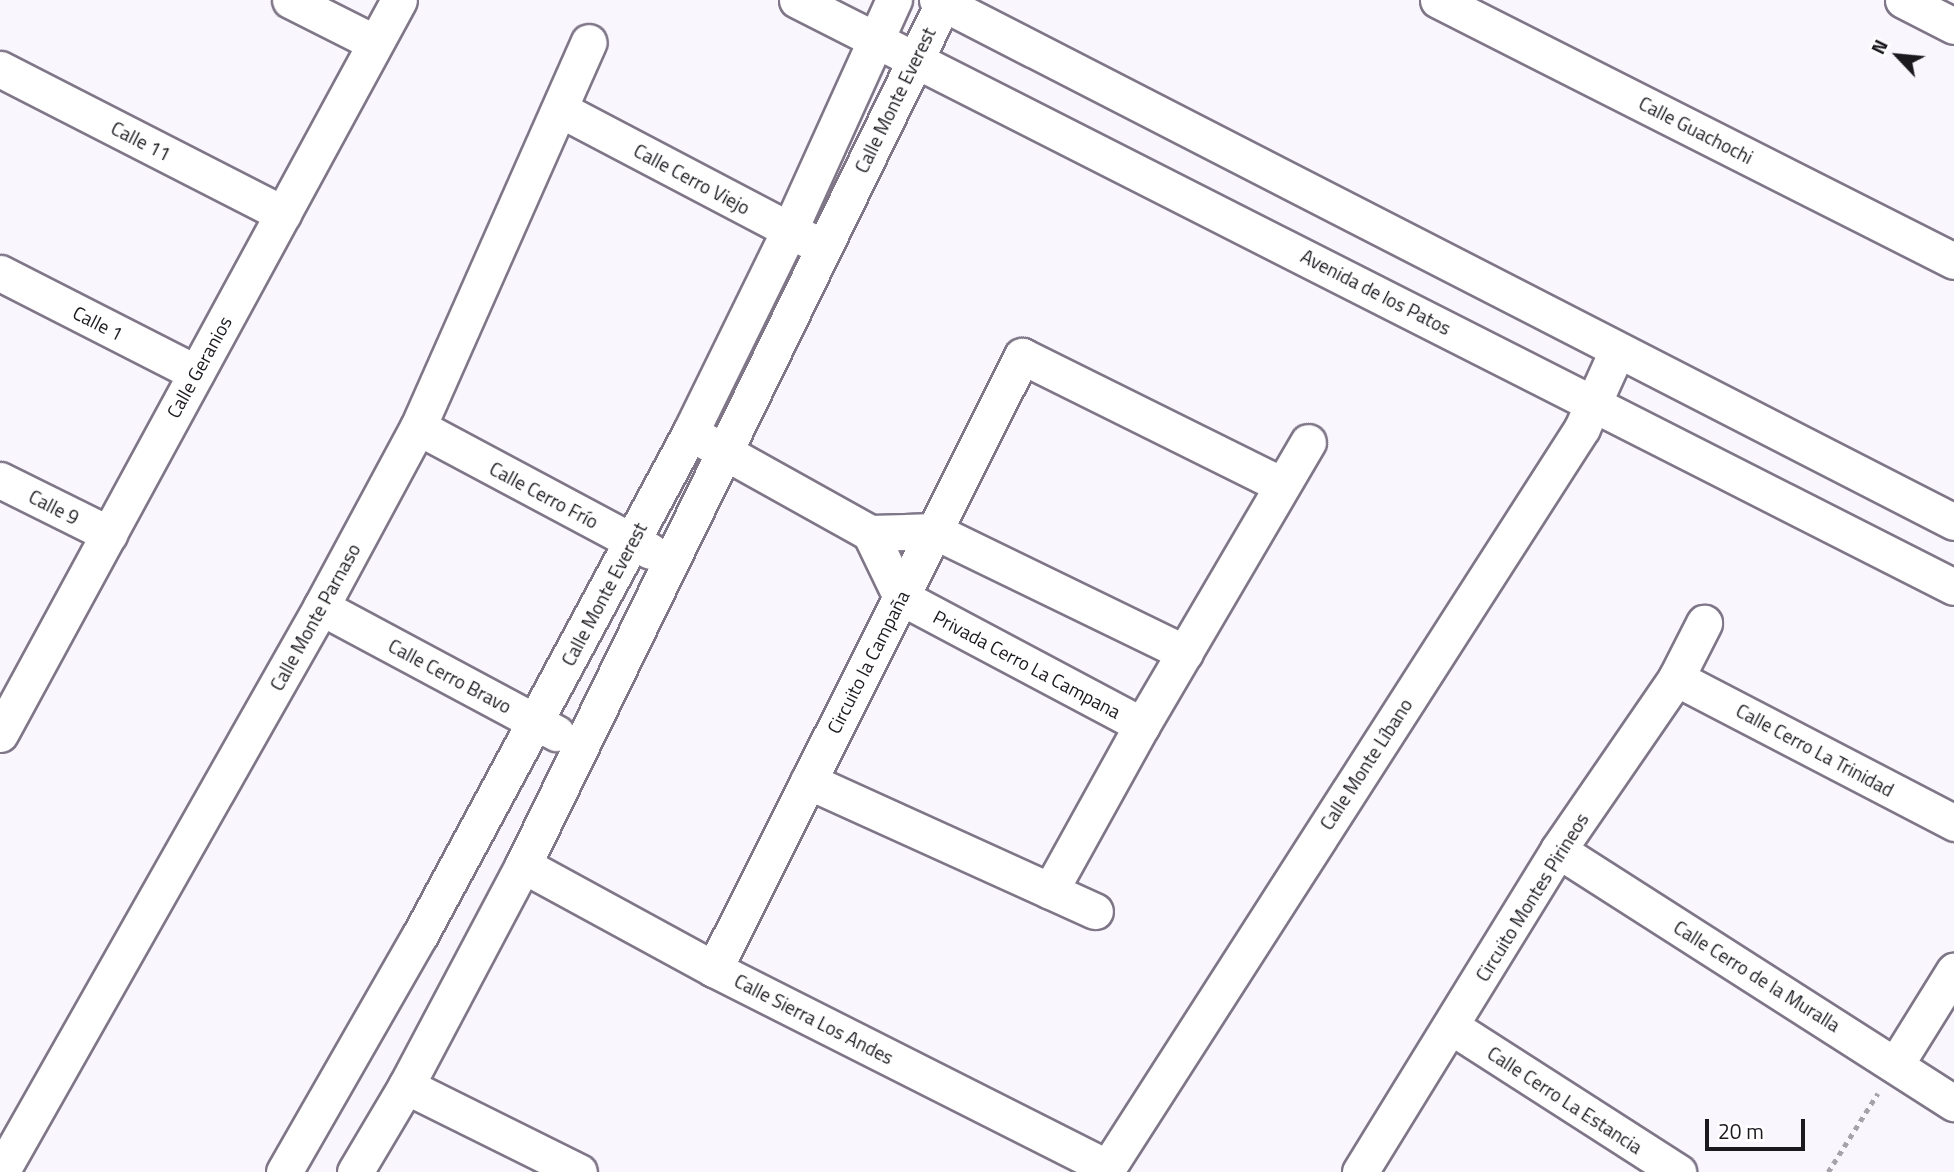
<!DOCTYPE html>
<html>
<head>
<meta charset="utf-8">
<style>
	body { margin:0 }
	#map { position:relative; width:1954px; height:1172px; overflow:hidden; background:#faf6fe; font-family:"Titillium Web",sans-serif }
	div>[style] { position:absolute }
	.path>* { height:4.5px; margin-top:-2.25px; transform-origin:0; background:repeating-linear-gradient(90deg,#a6a2aa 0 5px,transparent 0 10px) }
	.roads { filter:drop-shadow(2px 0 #7f7688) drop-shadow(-2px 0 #7f7688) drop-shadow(0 2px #7f7688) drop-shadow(0 -2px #7f7688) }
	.minor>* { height:35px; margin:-17.5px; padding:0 17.5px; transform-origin:17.5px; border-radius:17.5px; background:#fff }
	span { translate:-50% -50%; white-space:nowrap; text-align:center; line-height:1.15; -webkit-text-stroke:5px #fff; paint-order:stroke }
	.street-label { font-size:19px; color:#1b181e }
	.north { position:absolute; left:1863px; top:21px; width:70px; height:70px; -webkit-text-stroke:5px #fff; paint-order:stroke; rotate:296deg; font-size:19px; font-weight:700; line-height:28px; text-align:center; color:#1b181e }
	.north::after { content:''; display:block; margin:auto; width:24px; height:32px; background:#1b181e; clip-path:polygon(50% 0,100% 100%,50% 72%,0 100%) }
	.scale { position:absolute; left:1705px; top:1119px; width:100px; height:32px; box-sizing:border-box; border:4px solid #1b181e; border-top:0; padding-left:9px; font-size:21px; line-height:24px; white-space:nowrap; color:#1b181e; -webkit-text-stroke:5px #fff; paint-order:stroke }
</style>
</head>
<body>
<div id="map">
	<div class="path">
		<div style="left:1828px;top:1172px;width:93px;rotate:-57.7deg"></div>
	</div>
	<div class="roads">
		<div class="minor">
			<div style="left:290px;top:0;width:95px;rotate:26.8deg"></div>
			<div style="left:797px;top:0;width:1297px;rotate:26.9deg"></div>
			<div style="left:937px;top:0;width:1143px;rotate:27.17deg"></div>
			<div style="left:1438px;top:0;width:578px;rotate:26.83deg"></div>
			<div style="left:1903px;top:0;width:57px;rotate:27deg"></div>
			<div style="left:0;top:69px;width:318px;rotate:27.1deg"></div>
			<div style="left:561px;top:110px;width:282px;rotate:27.7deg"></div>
			<div style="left:0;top:273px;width:220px;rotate:27deg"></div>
			<div style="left:418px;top:427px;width:263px;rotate:28.1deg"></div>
			<div style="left:705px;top:441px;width:189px;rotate:29.1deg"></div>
			<div style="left:870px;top:533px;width:64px;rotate:-1.8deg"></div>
			<div style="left:934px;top:531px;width:279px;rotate:25.9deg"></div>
			<div style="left:0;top:480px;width:122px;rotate:26.4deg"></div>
			<div style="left:870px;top:533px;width:71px;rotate:64.2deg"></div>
			<div style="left:901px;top:597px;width:273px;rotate:28deg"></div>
			<div style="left:321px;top:607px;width:267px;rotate:28.2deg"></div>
			<div style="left:1676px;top:678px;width:314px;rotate:27.5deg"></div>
			<div style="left:0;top:734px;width:835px;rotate:-61.47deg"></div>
			<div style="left:808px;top:781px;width:315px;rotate:24.4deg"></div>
			<div style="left:1558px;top:850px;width:470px;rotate:32.6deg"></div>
			<div style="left:523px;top:865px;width:217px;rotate:28.6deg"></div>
			<div style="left:714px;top:969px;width:441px;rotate:26.8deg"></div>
			<div style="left:1050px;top:891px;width:190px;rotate:-61deg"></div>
			<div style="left:1142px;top:725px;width:328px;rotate:-59.6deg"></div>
			<div style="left:714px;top:969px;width:686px;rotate:-63.32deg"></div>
			<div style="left:1022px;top:356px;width:290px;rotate:26.4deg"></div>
			<div style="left:1452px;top:1027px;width:269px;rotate:32.7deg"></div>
			<div style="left:1896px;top:1064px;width:110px;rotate:-58.1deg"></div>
			<div style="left:406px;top:1086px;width:193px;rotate:26.4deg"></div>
			<div style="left:1px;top:1172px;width:649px;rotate:-60.47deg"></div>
			<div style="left:321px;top:607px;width:204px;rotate:-61.7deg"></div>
			<div style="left:418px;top:427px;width:421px;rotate:-66.1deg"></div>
			<div style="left:284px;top:1172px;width:273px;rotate:-60.2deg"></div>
			<div style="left:420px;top:935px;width:570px;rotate:-61.73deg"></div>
			<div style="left:690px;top:433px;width:225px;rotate:-63.9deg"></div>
			<div style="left:789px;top:231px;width:254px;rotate:-65.6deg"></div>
			<div style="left:355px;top:1172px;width:100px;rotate:-59.3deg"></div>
			<div style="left:406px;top:1086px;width:250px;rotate:-62.1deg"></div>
			<div style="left:523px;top:865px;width:959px;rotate:-64.02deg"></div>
			<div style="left:1105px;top:1172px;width:884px;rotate:-57.33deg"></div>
			<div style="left:1582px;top:428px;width:85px;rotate:-65.6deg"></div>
			<div style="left:1360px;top:1172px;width:378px;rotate:-58.4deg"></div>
			<div style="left:1558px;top:850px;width:209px;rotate:-55.5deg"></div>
			<div style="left:1676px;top:678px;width:62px;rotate:-63deg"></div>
		</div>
	</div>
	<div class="street-label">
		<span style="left:895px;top:100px;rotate:-64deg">Calle Monte Everest</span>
		<span style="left:1696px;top:130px;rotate:27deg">Calle Guachochi</span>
		<span style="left:141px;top:141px;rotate:27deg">Calle 11</span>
		<span style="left:692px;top:179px;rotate:28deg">Calle Cerro Viejo</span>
		<span style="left:1376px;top:292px;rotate:27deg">Avenida de los Patos</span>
		<span style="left:98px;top:323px;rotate:27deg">Calle 1</span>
		<span style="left:199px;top:367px;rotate:-61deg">Calle Geranios</span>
		<span style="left:544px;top:495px;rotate:28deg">Calle Cerro Frío</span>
		<span style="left:54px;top:507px;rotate:27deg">Calle 9</span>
		<span style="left:604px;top:594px;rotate:-62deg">Calle Monte Everest</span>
		<span style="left:315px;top:617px;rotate:-61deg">Calle Monte Parnaso</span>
		<span style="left:868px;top:662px;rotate:-63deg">Circuito la Campaña</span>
		<span style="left:1027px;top:664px;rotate:28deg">Privada Cerro La Campana</span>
		<span style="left:450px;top:676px;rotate:28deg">Calle Cerro Bravo</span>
		<span style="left:1815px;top:750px;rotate:28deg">Calle Cerro La Trinidad</span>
		<span style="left:1366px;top:764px;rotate:-57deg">Calle Monte Líbano</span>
		<span style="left:1532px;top:897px;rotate:-58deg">Circuito Montes Pirineos</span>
		<span style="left:1757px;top:976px;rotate:32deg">Calle Cerro de la Muralla</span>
		<span style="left:814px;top:1019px;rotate:27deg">Calle Sierra Los Andes</span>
		<span style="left:1565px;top:1100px;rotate:33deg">Calle Cerro La Estancia</span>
	</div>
	<div class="north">N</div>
	<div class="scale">20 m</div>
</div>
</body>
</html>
